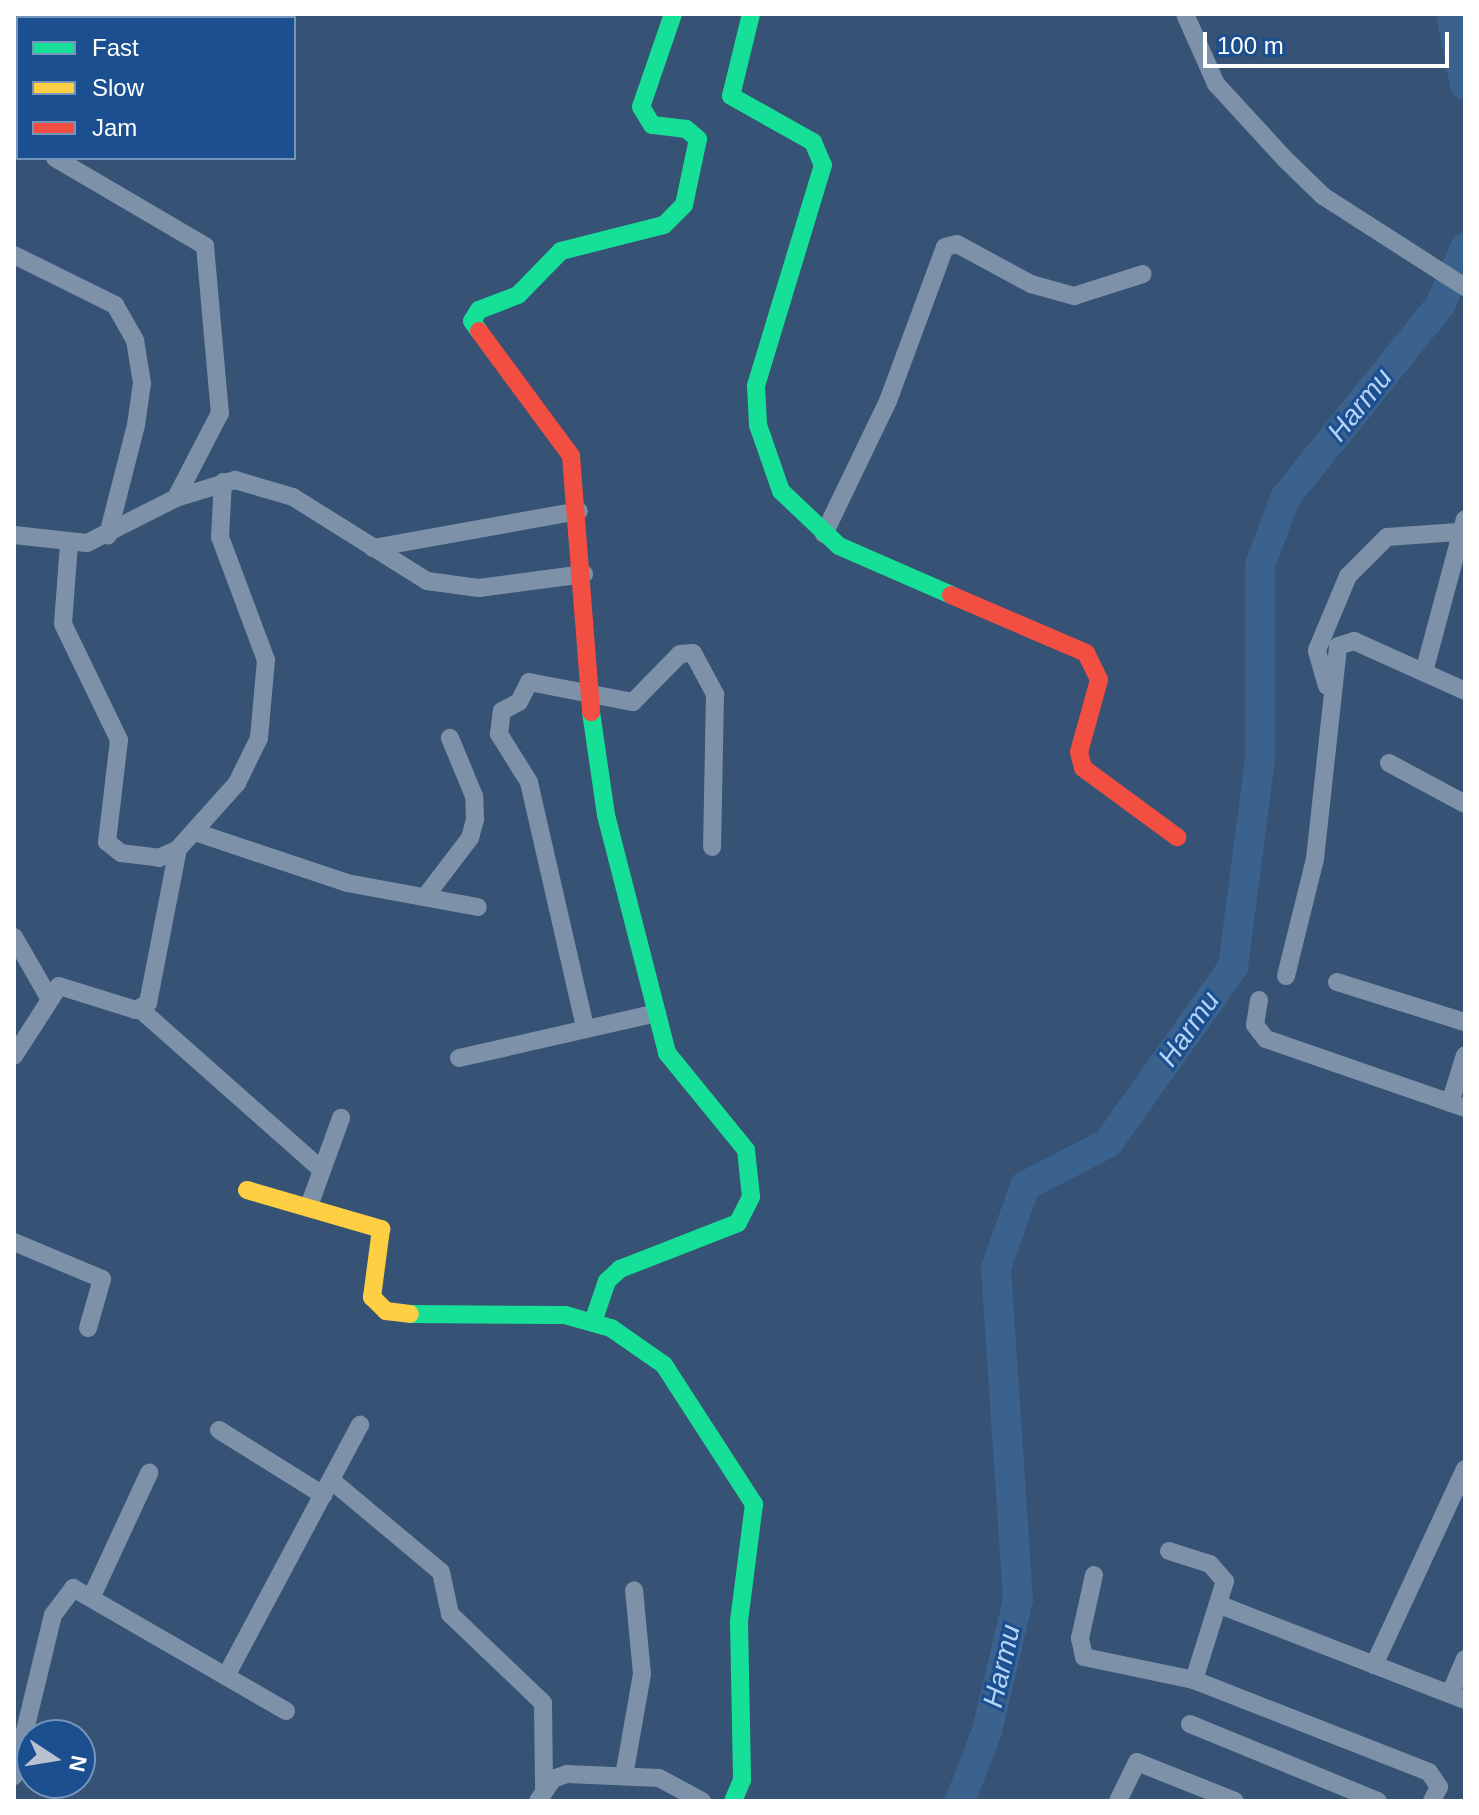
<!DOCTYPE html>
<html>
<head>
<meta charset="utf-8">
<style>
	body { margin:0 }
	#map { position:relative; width:1479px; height:1815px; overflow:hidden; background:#365274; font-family:Arial,sans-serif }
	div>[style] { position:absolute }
	.river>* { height:30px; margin:-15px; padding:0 15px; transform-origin:15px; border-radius:15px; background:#3b618d }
	.street>* { height:18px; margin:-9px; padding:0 9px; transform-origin:9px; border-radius:9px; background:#7d92a8 }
	.fast>* { height:18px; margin:-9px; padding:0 9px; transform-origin:9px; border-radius:9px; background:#16e098 }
	.slow>* { height:18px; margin:-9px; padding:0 9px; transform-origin:9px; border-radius:9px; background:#ffcf43 }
	.jam>* { height:18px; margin:-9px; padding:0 9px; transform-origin:9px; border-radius:9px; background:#f24e42 }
	span { translate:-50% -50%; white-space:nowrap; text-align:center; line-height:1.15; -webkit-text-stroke:6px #1b4f8f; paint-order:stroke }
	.water-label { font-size:28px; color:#b5d3f5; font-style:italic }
	.frame { position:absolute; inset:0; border:16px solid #fff; pointer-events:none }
	.legend { position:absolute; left:16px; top:16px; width:280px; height:144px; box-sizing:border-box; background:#1b4f8f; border:2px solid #7695bc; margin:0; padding:10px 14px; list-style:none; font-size:24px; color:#fff }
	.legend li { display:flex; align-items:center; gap:16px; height:40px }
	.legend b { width:40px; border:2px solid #7695bc }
	.north { position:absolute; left:16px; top:1719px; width:80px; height:80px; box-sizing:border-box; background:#1b4f8f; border:2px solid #7695bc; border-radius:50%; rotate:102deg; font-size:22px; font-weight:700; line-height:32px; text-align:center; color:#fff }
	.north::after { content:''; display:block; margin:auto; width:28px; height:36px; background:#b9c2ce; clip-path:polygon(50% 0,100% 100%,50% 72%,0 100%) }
	.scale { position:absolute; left:1203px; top:32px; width:246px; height:36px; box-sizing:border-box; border:4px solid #fff; border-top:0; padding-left:10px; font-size:24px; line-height:28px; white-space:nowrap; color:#fff; -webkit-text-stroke:6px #1b4f8f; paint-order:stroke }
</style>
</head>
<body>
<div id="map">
	<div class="river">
		<div style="left:1451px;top:14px;width:72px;rotate:78.8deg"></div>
		<div style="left:960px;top:1801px;width:75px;rotate:-68.9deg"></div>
		<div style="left:987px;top:1731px;width:135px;rotate:-76.7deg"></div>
		<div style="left:1018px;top:1600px;width:333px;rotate:-93.8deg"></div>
		<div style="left:996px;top:1268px;width:87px;rotate:-70.5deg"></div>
		<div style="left:1025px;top:1186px;width:93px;rotate:-27.4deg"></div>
		<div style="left:1108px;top:1143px;width:216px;rotate:-54.6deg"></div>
		<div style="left:1233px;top:967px;width:211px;rotate:-82.6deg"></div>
		<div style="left:1260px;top:758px;width:193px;rotate:-90deg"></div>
		<div style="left:1260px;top:565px;width:72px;rotate:-69.5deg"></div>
		<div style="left:1285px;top:498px;width:248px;rotate:-51.2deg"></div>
		<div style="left:1440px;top:305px;width:62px;rotate:-66.3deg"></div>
	</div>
	<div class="street">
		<div style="left:1185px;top:14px;width:77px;rotate:66.1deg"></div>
		<div style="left:1216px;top:84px;width:103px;rotate:47.4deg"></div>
		<div style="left:1286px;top:160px;width:52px;rotate:44.2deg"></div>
		<div style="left:1323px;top:196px;width:169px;rotate:32.7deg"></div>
		<div style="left:55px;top:158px;width:174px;rotate:30.4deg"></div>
		<div style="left:205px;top:246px;width:168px;rotate:84.9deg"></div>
		<div style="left:220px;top:413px;width:96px;rotate:117.4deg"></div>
		<div style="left:14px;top:255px;width:113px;rotate:26.3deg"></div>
		<div style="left:115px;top:305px;width:40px;rotate:60.3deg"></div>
		<div style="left:135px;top:340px;width:44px;rotate:80.8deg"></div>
		<div style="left:142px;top:383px;width:42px;rotate:98.1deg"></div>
		<div style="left:136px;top:425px;width:114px;rotate:104.3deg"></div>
		<div style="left:824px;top:534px;width:148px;rotate:-64.3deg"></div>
		<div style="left:888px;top:401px;width:164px;rotate:-69.7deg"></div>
		<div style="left:945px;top:247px;width:12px;rotate:-14deg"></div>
		<div style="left:957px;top:244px;width:84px;rotate:28.4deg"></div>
		<div style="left:1031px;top:284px;width:45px;rotate:15.6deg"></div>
		<div style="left:1074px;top:296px;width:72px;rotate:-17.7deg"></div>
		<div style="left:14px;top:535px;width:73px;rotate:6.3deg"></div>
		<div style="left:87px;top:543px;width:100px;rotate:-26.8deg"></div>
		<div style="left:176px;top:498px;width:62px;rotate:-17deg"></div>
		<div style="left:235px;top:480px;width:60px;rotate:16.3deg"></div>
		<div style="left:293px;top:497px;width:158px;rotate:32.1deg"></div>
		<div style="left:427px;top:581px;width:52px;rotate:7.7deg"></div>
		<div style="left:479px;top:588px;width:106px;rotate:-7.6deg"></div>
		<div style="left:69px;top:544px;width:80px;rotate:94.3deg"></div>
		<div style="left:63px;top:624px;width:129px;rotate:64.2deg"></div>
		<div style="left:119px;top:740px;width:103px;rotate:96.7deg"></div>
		<div style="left:107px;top:842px;width:18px;rotate:38deg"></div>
		<div style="left:121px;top:853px;width:38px;rotate:7deg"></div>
		<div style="left:159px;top:858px;width:21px;rotate:-25deg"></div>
		<div style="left:178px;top:849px;width:89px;rotate:-48.2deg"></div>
		<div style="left:237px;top:783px;width:50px;rotate:-63.9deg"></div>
		<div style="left:259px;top:738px;width:78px;rotate:-84.9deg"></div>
		<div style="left:266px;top:660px;width:131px;rotate:-110.5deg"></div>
		<div style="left:220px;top:537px;width:55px;rotate:-86.9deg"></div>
		<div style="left:373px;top:548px;width:209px;rotate:-10.2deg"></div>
		<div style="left:1424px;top:672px;width:158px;rotate:-75deg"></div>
		<div style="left:1327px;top:686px;width:37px;rotate:-106deg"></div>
		<div style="left:1317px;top:650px;width:80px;rotate:-67.3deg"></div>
		<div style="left:1348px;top:576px;width:55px;rotate:-45deg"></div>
		<div style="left:1387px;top:537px;width:71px;rotate:-4deg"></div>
		<div style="left:1389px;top:763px;width:86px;rotate:28.3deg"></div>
		<div style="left:195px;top:832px;width:160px;rotate:18.5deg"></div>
		<div style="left:347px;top:883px;width:133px;rotate:10.4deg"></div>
		<div style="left:425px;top:897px;width:74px;rotate:-52.7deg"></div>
		<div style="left:470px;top:838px;width:20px;rotate:-75deg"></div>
		<div style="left:475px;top:819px;width:23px;rotate:-92deg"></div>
		<div style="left:474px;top:796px;width:63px;rotate:-112.5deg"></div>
		<div style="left:14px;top:937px;width:68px;rotate:60deg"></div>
		<div style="left:1286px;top:976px;width:121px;rotate:-76.1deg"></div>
		<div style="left:1315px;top:859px;width:214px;rotate:-83.8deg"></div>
		<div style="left:1338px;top:646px;width:17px;rotate:-17deg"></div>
		<div style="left:1354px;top:641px;width:122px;rotate:24.2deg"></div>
		<div style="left:1337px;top:982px;width:134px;rotate:17.4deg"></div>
		<div style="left:1259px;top:1000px;width:25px;rotate:99deg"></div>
		<div style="left:1255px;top:1025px;width:18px;rotate:52deg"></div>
		<div style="left:1266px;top:1039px;width:211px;rotate:19.1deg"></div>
		<div style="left:141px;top:1010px;width:240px;rotate:41.5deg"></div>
		<div style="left:585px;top:1027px;width:251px;rotate:-102.9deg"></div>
		<div style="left:529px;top:782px;width:57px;rotate:-122deg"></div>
		<div style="left:499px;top:734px;width:23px;rotate:-83deg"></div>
		<div style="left:502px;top:711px;width:19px;rotate:-28deg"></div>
		<div style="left:519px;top:702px;width:22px;rotate:-63deg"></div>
		<div style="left:529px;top:682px;width:106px;rotate:10.9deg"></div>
		<div style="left:633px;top:702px;width:67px;rotate:-45.6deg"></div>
		<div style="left:680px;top:654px;width:13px;rotate:-4deg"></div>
		<div style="left:693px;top:653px;width:47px;rotate:61.8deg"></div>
		<div style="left:715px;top:694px;width:153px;rotate:91.1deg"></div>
		<div style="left:14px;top:1056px;width:83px;rotate:-57.3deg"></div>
		<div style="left:59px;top:986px;width:81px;rotate:17.3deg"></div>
		<div style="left:136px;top:1010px;width:14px;rotate:-30deg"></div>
		<div style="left:148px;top:1003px;width:157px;rotate:-79deg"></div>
		<div style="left:459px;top:1058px;width:203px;rotate:-12.8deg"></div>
		<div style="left:1450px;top:1103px;width:50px;rotate:-72.6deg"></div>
		<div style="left:309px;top:1206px;width:94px;rotate:-70deg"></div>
		<div style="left:14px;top:1242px;width:95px;rotate:22.8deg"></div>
		<div style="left:102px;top:1279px;width:51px;rotate:105.9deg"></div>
		<div style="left:219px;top:1430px;width:123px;rotate:32deg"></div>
		<div style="left:331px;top:1480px;width:143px;rotate:39.9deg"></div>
		<div style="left:441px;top:1572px;width:43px;rotate:77.9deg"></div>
		<div style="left:450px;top:1614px;width:129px;rotate:43.7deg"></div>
		<div style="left:543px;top:1703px;width:85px;rotate:89.3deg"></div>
		<div style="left:1169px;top:1551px;width:43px;rotate:17.6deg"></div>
		<div style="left:1210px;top:1564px;width:23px;rotate:49deg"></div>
		<div style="left:1225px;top:1581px;width:104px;rotate:107.4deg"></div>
		<div style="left:1094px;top:1575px;width:65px;rotate:102.5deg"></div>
		<div style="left:1080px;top:1638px;width:19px;rotate:78deg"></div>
		<div style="left:1084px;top:1657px;width:112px;rotate:11.8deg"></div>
		<div style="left:1194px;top:1680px;width:252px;rotate:21.4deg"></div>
		<div style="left:1429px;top:1772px;width:18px;rotate:56deg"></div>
		<div style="left:1439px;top:1787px;width:16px;rotate:117deg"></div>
		<div style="left:92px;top:1596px;width:136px;rotate:-65.1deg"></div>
		<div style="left:1220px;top:1605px;width:263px;rotate:21.2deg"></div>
		<div style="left:1374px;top:1665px;width:216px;rotate:-65.1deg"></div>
		<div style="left:226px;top:1676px;width:285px;rotate:-61.9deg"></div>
		<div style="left:1450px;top:1694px;width:38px;rotate:-67deg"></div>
		<div style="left:1190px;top:1724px;width:203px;rotate:22.3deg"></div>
		<div style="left:14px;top:1776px;width:166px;rotate:-76.4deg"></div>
		<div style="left:53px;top:1615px;width:34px;rotate:-53deg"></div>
		<div style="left:73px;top:1588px;width:246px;rotate:30deg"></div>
		<div style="left:624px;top:1776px;width:104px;rotate:-80deg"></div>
		<div style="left:642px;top:1674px;width:84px;rotate:-95.4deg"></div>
		<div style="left:538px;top:1801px;width:27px;rotate:-56deg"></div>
		<div style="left:553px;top:1779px;width:15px;rotate:-20deg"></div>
		<div style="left:567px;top:1774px;width:92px;rotate:2.5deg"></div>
		<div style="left:659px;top:1778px;width:49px;rotate:28.1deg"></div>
		<div style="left:1118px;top:1801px;width:43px;rotate:-64deg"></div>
		<div style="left:1137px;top:1762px;width:105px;rotate:21.7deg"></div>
	</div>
	<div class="fast">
		<div style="left:751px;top:14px;width:84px;rotate:103.7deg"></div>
		<div style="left:731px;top:96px;width:94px;rotate:29.3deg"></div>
		<div style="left:813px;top:142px;width:25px;rotate:67deg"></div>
		<div style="left:823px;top:165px;width:231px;rotate:106.9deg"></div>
		<div style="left:756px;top:386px;width:39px;rotate:87deg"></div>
		<div style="left:758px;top:425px;width:70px;rotate:70.8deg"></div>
		<div style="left:781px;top:491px;width:80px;rotate:43.5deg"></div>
		<div style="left:839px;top:546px;width:122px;rotate:23.6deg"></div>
		<div style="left:479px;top:331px;width:12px;rotate:-125deg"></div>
		<div style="left:472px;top:321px;width:13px;rotate:-58deg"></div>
		<div style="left:479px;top:310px;width:42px;rotate:-21deg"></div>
		<div style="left:518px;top:295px;width:62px;rotate:-45.7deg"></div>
		<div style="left:561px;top:251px;width:106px;rotate:-14.2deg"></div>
		<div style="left:664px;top:225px;width:28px;rotate:-45deg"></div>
		<div style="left:684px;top:205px;width:67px;rotate:-78deg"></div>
		<div style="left:698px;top:139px;width:16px;rotate:-140deg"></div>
		<div style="left:686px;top:129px;width:34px;rotate:-173deg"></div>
		<div style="left:652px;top:125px;width:21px;rotate:-121deg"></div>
		<div style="left:641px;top:107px;width:98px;rotate:-71deg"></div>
		<div style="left:591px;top:712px;width:104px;rotate:81.7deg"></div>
		<div style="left:606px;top:815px;width:246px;rotate:75.6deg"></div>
		<div style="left:667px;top:1053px;width:125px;rotate:50.8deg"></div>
		<div style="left:746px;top:1150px;width:47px;rotate:83.9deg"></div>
		<div style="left:751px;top:1197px;width:29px;rotate:117deg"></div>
		<div style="left:738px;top:1223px;width:127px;rotate:158.7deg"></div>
		<div style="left:620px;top:1269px;width:18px;rotate:137deg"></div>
		<div style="left:607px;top:1281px;width:43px;rotate:108.9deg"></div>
		<div style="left:410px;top:1314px;width:155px;rotate:0.4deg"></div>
		<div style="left:565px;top:1315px;width:48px;rotate:15.8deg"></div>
		<div style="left:611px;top:1328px;width:65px;rotate:34.9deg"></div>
		<div style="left:664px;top:1365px;width:166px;rotate:57.1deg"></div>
		<div style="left:754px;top:1504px;width:118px;rotate:97.3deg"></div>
		<div style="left:739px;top:1621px;width:159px;rotate:88.9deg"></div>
		<div style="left:742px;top:1780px;width:23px;rotate:113deg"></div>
	</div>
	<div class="slow">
		<div style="left:247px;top:1190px;width:140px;rotate:16.2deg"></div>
		<div style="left:381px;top:1229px;width:69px;rotate:97.5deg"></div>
		<div style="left:372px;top:1297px;width:20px;rotate:45deg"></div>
		<div style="left:386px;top:1311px;width:24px;rotate:7deg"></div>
	</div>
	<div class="jam">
		<div style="left:479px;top:331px;width:155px;rotate:53.6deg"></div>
		<div style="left:571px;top:456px;width:257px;rotate:85.5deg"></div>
		<div style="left:951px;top:595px;width:147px;rotate:23.2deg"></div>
		<div style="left:1086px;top:653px;width:30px;rotate:64deg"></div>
		<div style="left:1099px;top:680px;width:75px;rotate:105.5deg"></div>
		<div style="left:1079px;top:752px;width:16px;rotate:76deg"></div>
		<div style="left:1083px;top:768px;width:117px;rotate:36.3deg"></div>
	</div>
	<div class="water-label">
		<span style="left:1360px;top:405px;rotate:-51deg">Harmu</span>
		<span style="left:1189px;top:1029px;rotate:-55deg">Harmu</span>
		<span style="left:1002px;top:1666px;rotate:-77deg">Harmu</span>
	</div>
	<div class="frame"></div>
	<ul class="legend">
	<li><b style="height:10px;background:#16e098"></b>Fast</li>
	<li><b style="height:10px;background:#ffcf43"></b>Slow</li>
	<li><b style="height:10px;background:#f24e42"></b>Jam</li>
	</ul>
	<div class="north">N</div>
	<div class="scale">100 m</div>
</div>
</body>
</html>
